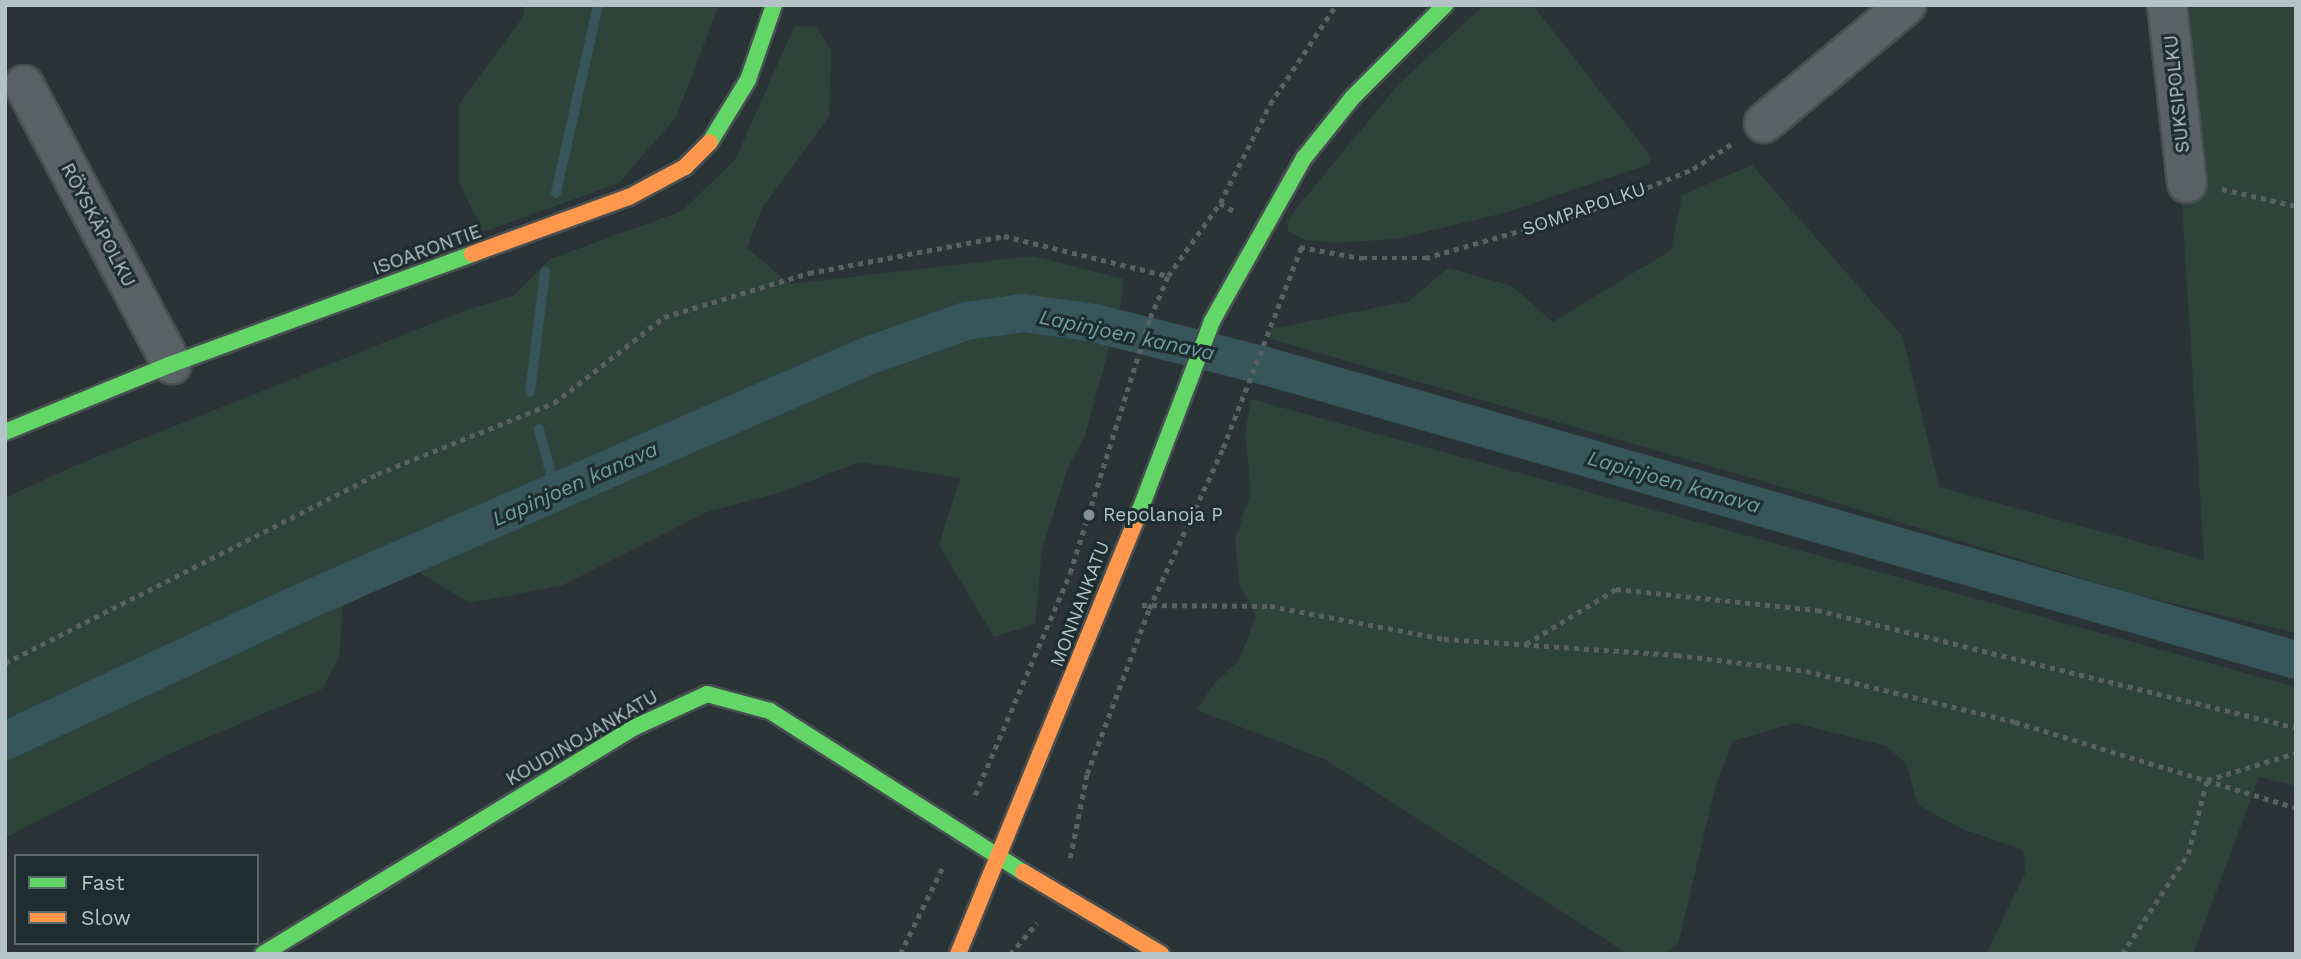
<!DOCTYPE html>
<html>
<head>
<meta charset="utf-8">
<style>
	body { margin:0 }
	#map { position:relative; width:2301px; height:959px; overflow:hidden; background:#2a3436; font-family:"Work Sans",sans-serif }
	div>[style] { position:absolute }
	.green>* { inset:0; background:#2e433a }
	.stream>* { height:10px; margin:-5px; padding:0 5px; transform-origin:5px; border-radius:5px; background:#37565b }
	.canal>* { height:38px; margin:-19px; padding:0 19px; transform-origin:19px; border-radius:19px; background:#37565b }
	.path>* { height:4.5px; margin-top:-2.25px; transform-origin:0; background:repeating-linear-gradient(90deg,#5a6162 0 5px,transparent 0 10px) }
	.roads { filter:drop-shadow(2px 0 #484f51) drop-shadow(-2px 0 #484f51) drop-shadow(0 2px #484f51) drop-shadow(0 -2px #484f51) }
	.street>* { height:38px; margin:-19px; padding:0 19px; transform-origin:19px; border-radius:19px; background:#596264 }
	.fast>* { height:16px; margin:-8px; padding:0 8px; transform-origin:8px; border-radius:8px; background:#63d668 }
	.slow>* { height:16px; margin:-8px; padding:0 8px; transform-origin:8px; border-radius:8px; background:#ff974d }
	.dots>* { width:19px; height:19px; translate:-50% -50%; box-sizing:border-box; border:4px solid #1e2d30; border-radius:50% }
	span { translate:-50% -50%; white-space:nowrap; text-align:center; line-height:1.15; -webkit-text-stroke:6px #1e2d30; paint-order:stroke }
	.street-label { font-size:19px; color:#b4c3c7 }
	.poi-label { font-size:19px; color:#b4c3c7 }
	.left { translate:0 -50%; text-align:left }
	.water-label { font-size:21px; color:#6f9ca3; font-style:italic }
	.frame { position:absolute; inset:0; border:7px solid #b4c3c7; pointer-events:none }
	.legend { position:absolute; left:14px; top:854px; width:245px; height:91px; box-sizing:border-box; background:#1e2d30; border:2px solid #5a696c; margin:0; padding:9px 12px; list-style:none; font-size:21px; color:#b4c3c7 }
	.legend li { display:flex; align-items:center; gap:14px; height:35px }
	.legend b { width:35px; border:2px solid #5a696c }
</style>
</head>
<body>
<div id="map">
	<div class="green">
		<div style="clip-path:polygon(525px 5px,719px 5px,676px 117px,619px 183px,483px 232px,459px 182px,459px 104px,523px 17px)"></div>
		<div style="clip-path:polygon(1484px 5px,1533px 5px,1652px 158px,1647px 165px,1504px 213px,1396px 239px,1333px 243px,1305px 240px,1288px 231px,1287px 220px,1398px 85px)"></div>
		<div style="clip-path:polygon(2190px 5px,2296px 5px,2296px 633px,2130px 593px,1824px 499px,1267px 338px,1271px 329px,1409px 301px,1448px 268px,1512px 286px,1553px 322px,1671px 250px,1682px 195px,1752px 165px,1903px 337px,1939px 487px,2204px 560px,2178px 140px)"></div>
		<div style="clip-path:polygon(816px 26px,831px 51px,829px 117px,762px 208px,747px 248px,790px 284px,1033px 256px,1123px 279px,1122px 300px,1085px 436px,1068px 467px,1042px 549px,1035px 624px,994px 637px,939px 545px,960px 478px,859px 462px,782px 492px,707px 512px,563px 585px,470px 603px,408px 566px,344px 588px,339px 657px,322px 689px,171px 753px,5px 838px,5px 498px,74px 466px,463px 311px,513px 296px,550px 259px,682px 211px,735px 160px,794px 27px)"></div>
		<div style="clip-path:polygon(1251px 399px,2296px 687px,2296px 786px,2259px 777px,2193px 954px,1986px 954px,2026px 871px,2023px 850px,1960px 828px,1918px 805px,1906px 763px,1886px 746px,1794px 723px,1733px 741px,1717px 781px,1678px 944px,1664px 954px,1628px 954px,1326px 760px,1197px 710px,1213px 685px,1239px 660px,1256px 616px,1239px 583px,1235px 539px,1251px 491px,1245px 434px)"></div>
	</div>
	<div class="stream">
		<div style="left:556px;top:193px;width:193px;rotate:-77.4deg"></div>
		<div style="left:530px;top:392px;width:121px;rotate:-82.9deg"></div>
		<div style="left:539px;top:429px;width:63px;rotate:75.3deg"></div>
	</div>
	<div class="canal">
		<div style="left:5px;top:741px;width:329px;rotate:-25deg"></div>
		<div style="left:303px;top:602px;width:613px;rotate:-23.55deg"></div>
		<div style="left:865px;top:357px;width:107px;rotate:-19.6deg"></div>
		<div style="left:966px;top:321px;width:58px;rotate:-8deg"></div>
		<div style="left:1023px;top:313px;width:72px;rotate:8deg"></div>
		<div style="left:1094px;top:323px;width:185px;rotate:14.1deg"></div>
		<div style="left:1273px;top:368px;width:1064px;rotate:15.93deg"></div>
	</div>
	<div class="path">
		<div style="left:2222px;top:189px;width:76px;rotate:12.9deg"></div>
		<div style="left:1220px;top:203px;width:16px;rotate:30deg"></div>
		<div style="left:1300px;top:247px;width:63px;rotate:10.1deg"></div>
		<div style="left:1362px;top:258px;width:63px"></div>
		<div style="left:1425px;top:258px;width:174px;rotate:-16deg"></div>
		<div style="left:1592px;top:210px;width:109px;rotate:-22.1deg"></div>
		<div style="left:1693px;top:169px;width:48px;rotate:-33deg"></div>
		<div style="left:1142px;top:605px;width:128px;rotate:0.4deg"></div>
		<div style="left:1270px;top:606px;width:177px;rotate:10.7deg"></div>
		<div style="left:1444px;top:639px;width:234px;rotate:3.9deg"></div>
		<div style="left:1677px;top:655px;width:130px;rotate:7.1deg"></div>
		<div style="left:1806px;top:671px;width:215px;rotate:13.7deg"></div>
		<div style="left:2015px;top:722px;width:294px;rotate:17deg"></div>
		<div style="left:1526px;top:644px;width:105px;rotate:-31.4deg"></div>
		<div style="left:1616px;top:589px;width:202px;rotate:6deg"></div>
		<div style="left:1817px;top:610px;width:493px;rotate:13.8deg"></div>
		<div style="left:5px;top:663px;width:417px;rotate:-26.9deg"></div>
		<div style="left:377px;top:474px;width:191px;rotate:-21.9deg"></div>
		<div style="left:554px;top:403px;width:140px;rotate:-38deg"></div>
		<div style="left:664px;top:317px;width:152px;rotate:-16.9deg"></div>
		<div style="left:809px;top:273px;width:198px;rotate:-10.7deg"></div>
		<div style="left:1004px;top:236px;width:169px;rotate:13.7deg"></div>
		<div style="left:975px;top:795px;width:241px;rotate:-66.8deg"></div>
		<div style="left:1070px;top:573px;width:267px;rotate:-72.6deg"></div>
		<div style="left:1150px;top:318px;width:46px;rotate:-66.8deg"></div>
		<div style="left:1168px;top:276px;width:90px;rotate:-54.5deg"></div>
		<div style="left:1220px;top:203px;width:111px;rotate:-63.2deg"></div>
		<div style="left:1270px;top:104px;width:119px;rotate:-56.3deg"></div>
		<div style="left:1070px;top:858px;width:86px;rotate:-78.6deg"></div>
		<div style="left:1087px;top:774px;width:176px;rotate:-69.4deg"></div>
		<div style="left:1149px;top:609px;width:177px;rotate:-65.3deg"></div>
		<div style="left:1223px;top:448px;width:215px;rotate:-68.7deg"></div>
		<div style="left:900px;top:954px;width:100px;rotate:-63.9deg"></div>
		<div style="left:1010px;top:954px;width:41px;rotate:-48.9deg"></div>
		<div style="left:2122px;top:954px;width:120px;rotate:-56.6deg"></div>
		<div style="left:2188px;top:854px;width:76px;rotate:-75.6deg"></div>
		<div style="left:2207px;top:780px;width:93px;rotate:-16.9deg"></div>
	</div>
	<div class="roads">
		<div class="street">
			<div style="left:2167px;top:5px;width:179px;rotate:83.6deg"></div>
			<div style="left:24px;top:85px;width:316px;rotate:62.1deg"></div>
			<div style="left:1764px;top:123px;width:185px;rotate:-39.7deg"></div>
		</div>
		<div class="fast">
			<div style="left:710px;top:142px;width:73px;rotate:-58.5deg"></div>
			<div style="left:748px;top:80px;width:79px;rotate:-70.9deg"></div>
			<div style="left:5px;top:432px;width:180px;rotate:-22.2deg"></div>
			<div style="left:172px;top:364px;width:320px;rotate:-20.1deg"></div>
			<div style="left:1135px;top:523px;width:216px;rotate:-69.1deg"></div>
			<div style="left:1212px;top:321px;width:187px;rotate:-60.6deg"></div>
			<div style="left:1304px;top:158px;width:77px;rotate:-51.3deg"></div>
			<div style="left:1352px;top:98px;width:132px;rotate:-45deg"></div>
			<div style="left:263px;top:954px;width:434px;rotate:-31.4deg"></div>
			<div style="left:633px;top:728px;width:81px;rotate:-24.7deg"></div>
			<div style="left:707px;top:694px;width:65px;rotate:15.1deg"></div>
			<div style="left:770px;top:711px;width:300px;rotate:32.5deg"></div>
		</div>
		<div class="slow">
			<div style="left:472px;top:254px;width:167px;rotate:-20deg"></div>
			<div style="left:629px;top:197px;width:64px;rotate:-28.2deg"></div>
			<div style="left:685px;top:167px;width:35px;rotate:-45deg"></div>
			<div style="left:1023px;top:872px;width:161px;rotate:30.7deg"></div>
			<div style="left:958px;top:954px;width:466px;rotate:-67.7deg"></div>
		</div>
	</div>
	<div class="dots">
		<div style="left:1089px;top:515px;background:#849194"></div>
	</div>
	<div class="street-label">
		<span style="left:2177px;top:94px;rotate:-96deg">SUKSIPOLKU</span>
		<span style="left:1584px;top:209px;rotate:-19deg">SOMPAPOLKU</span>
		<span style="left:98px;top:225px;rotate:62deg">RÖYSKÄPOLKU</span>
		<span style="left:427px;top:250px;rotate:-20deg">ISOARONTIE</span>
		<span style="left:1080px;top:604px;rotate:-69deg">MONNANKATU</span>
		<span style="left:582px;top:738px;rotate:-30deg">KOUDINOJANKATU</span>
	</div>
	<div class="poi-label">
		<span class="left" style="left:1103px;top:515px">Repolanoja P</span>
	</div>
	<div class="water-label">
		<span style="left:1127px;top:335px;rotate:12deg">Lapinjoen kanava</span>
		<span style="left:1674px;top:482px;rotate:16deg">Lapinjoen kanava</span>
		<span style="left:575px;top:484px;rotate:-24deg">Lapinjoen kanava</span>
	</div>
	<div class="frame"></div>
	<ul class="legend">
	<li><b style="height:9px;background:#63d668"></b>Fast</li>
	<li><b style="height:9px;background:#ff974d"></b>Slow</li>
	</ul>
</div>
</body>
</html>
